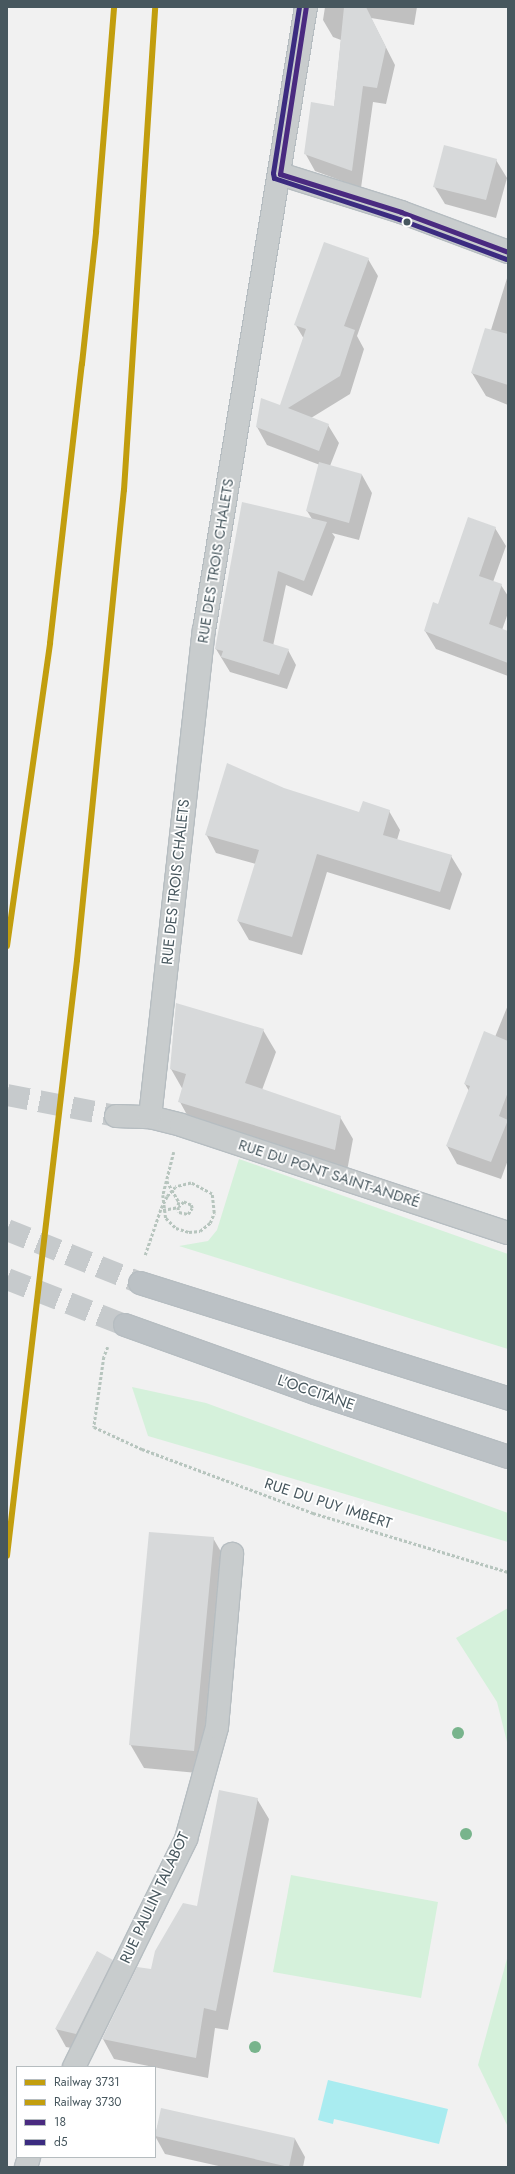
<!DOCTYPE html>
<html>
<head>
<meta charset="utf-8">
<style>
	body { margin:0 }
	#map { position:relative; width:515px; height:2174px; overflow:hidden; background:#f1f1f1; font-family:Jost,sans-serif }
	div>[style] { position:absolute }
	.green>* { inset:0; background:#d5f1db }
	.water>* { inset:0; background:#a9ecf0 }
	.shadow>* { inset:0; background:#0003 }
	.building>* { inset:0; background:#d7d9da }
	.minor-tunnel>* { height:22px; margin-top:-11px; transform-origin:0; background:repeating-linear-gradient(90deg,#c6cacc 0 22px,transparent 0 33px) }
	.highway-tunnel>* { height:22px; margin-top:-11px; transform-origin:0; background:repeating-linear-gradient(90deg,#c6cacc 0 22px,transparent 0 33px) }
	.path>* { height:2.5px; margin-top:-1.25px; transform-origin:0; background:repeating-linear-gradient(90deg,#b7c5be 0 3px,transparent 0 5px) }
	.roads { filter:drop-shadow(1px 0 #b6bdc1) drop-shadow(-1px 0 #b6bdc1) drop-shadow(0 1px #b6bdc1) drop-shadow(0 -1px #b6bdc1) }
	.minor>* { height:22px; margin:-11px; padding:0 11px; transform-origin:11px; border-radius:11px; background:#c8cccd }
	.highway>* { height:22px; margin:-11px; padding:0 11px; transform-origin:11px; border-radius:11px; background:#bbc1c5 }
	.path-bridge>* { height:2.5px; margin-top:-1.25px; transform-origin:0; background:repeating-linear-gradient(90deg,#b7c5be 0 3px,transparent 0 5px) }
	.bus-1>* { height:5px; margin:-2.5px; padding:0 2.5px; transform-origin:2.5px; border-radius:2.5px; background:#4a2a80 }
	.bus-2>* { height:5px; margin:-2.5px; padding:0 2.5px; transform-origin:2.5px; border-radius:2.5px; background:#3b2b80 }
	.rail-1>* { height:6px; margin:-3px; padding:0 3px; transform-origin:3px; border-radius:3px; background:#c29e0e }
	.rail-2>* { height:6px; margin:-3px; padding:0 3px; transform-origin:3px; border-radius:3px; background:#c29e0e }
	.trees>* { width:12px; height:12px; margin:-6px; border-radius:50%; background:#78b48c }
	.dots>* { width:11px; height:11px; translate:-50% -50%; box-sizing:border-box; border:2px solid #fff; border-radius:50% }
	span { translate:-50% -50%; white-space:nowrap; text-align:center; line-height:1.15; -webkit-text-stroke:3.5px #fff; paint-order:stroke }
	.street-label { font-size:15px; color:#47575e }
	.frame { position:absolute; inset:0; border:8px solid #47575e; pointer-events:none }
	.legend { position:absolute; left:16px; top:2066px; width:140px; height:92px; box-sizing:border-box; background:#fff; border:1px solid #b5bcbf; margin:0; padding:5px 7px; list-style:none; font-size:12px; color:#47575e }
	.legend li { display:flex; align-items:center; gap:8px; height:20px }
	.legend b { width:20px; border:1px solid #b5bcbf }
</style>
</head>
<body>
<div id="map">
	<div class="green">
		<div style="clip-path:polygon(239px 1159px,508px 1254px,508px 1349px,179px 1246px,208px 1241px,217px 1230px)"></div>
		<div style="clip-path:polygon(132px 1387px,206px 1403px,508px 1513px,508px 1542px,148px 1436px)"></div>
		<div style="clip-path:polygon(508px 1608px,508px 1746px,497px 1702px,456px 1638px)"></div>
		<div style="clip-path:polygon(291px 1875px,438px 1902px,421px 1998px,273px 1972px)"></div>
		<div style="clip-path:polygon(508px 1955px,508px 2127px,478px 2065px)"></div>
	</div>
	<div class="water">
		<div style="clip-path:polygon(328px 2080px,448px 2109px,439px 2144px,334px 2119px,333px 2124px,318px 2120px)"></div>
	</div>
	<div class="shadow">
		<div style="clip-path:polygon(325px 7px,417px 7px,414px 25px,371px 18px,395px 65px,386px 104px,373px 102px,361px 188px,315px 171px,305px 153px,334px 108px,341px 40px,333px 37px,323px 20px)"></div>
		<div style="clip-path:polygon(496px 160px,507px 178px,496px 218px,445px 204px,434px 186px)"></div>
		<div style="clip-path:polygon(368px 259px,378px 276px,357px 336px,364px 349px,350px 394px,311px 418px,328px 425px,339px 443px,330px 466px,362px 475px,372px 493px,359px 540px,332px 533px,335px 537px,312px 596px,286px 585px,273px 646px,288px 650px,296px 665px,287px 689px,230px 672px,216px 649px,312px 519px,307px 511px,320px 465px,267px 445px,257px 427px,281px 407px,304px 339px,295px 324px)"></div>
		<div style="clip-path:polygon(508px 275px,508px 405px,486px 396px,472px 373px,491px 330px)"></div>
		<div style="clip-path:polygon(495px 528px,506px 546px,493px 582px,501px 585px,508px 596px,508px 613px,502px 630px,508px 632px,508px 676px,436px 649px,425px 631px,438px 605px)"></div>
		<div style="clip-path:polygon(284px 789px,360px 813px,389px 811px,400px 830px,397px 840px,451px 856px,462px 874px,450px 910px,327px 872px,302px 955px,249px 940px,238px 921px,256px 864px,216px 853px,206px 834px)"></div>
		<div style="clip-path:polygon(508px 1005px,508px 1160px,501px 1179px,457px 1164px,447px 1146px,469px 1091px,465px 1084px,495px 1037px)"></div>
		<div style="clip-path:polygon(263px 1030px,276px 1052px,262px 1090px,340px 1117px,353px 1139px,347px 1171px,192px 1124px,180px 1102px,183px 1090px,171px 1069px)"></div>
		<div style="clip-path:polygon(213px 1538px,227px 1562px,208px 1774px,144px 1768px,130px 1744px)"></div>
		<div style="clip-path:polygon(257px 1799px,269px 1819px,228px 2030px,215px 2028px,208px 2078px,114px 2059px,103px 2039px,198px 1907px)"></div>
		<div style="clip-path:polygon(97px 1952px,112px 1961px,122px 1979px,87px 2051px,66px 2047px,56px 2029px)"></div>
		<div style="clip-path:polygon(162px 2109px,295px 2139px,305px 2157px,303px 2167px,223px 2167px,165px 2154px,155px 2136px)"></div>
	</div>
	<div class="building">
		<div style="clip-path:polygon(344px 7px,366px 7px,386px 47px,377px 88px,363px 86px,352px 171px,304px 154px,311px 102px,334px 106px)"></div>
		<div style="clip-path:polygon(444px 145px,497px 159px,486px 200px,433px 187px)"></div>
		<div style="clip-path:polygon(324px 242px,369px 258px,344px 326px,355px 330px,340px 376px,288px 408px,329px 424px,319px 451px,256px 427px,261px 398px,280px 405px,306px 329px,294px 325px)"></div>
		<div style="clip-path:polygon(485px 328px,508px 334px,508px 385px,471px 373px)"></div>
		<div style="clip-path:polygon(319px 462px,362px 474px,349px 523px,306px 511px)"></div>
		<div style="clip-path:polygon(242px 502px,327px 522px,304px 581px,278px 571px,263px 641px,289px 649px,279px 675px,221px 657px,223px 651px,215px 649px)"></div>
		<div style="clip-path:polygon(468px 517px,496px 527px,479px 576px,502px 584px,489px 624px,508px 631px,508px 663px,424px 631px,433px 602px,438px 604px)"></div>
		<div style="clip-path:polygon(227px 763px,284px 788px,359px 812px,363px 801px,390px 810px,383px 835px,452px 855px,440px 892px,317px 854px,292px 937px,237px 921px,259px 850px,205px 835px)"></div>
		<div style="clip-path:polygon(176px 1003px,264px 1029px,245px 1083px,341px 1116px,335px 1150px,178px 1102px,186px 1074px,170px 1069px)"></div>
		<div style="clip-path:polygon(484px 1031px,508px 1041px,508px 1092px,499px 1116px,508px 1120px,491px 1162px,446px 1146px,470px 1086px,464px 1084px)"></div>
		<div style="clip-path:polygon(149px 1532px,214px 1537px,194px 1751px,129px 1745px)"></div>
		<div style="clip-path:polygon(219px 1790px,258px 1798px,216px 2011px,204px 2008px,196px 2058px,102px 2039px,137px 1967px,151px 1969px,155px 1951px,183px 1903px,197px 1906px)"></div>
		<div style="clip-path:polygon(97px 1951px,113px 1960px,76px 2034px,55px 2029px)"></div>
		<div style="clip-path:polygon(161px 2108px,295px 2138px,289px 2167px,155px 2136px)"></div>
	</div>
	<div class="minor-tunnel">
		<div style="left:7px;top:1095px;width:111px;rotate:10.9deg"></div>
	</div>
	<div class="highway-tunnel">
		<div style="left:7px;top:1230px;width:143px;rotate:21.7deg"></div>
		<div style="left:7px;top:1279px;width:127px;rotate:21.3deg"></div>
	</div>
	<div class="path">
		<div style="left:174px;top:1152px;width:44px;rotate:104.3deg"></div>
		<div style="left:163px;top:1195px;width:23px;rotate:83deg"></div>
		<div style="left:166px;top:1218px;width:14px;rotate:45deg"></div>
		<div style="left:176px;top:1228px;width:14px;rotate:17deg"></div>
		<div style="left:189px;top:1232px;width:11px;rotate:-5deg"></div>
		<div style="left:200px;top:1231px;width:13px;rotate:-39deg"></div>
		<div style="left:210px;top:1223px;width:11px;rotate:-68deg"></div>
		<div style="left:214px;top:1213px;width:19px;rotate:-96deg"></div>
		<div style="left:212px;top:1194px;width:24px;rotate:-152deg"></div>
		<div style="left:191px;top:1183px;width:16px;rotate:166deg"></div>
		<div style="left:167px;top:1181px;width:24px;rotate:60deg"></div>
		<div style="left:179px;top:1202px;width:5px;rotate:101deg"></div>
		<div style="left:178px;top:1207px;width:5px;rotate:79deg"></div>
		<div style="left:179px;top:1212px;width:9px;rotate:13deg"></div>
		<div style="left:188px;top:1214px;width:7px;rotate:-56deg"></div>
		<div style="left:192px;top:1208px;width:3px;rotate:-108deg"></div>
		<div style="left:191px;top:1205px;width:8px;rotate:-157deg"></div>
		<div style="left:184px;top:1202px;width:7px;rotate:135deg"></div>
		<div style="left:145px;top:1255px;width:50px;rotate:-71.2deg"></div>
		<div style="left:108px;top:1347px;width:11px;rotate:112deg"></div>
		<div style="left:104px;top:1357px;width:71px;rotate:98.1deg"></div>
		<div style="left:94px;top:1427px;width:53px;rotate:24.6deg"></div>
		<div style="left:142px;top:1449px;width:183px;rotate:20.5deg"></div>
		<div style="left:313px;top:1513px;width:204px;rotate:16.8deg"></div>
	</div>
	<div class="roads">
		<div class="minor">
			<div style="left:280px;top:174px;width:127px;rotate:17.4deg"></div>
			<div style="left:401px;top:212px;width:114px;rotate:20.5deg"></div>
			<div style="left:116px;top:1116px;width:34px;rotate:2deg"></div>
			<div style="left:150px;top:1117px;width:32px;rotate:14deg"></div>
			<div style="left:181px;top:1125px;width:344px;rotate:18.3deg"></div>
			<div style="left:150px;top:1117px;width:490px;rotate:-83.7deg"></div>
			<div style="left:204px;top:630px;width:631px;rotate:-80.7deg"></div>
			<div style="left:74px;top:2067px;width:254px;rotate:-63.8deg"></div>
			<div style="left:186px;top:1839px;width:116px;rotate:-74.5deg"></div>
			<div style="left:217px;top:1727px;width:174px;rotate:-85deg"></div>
			<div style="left:26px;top:2167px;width:10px;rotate:-73deg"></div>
		</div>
		<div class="highway">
			<div style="left:140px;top:1283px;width:386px;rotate:17.4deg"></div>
			<div style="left:125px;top:1325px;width:202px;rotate:19.7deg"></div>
			<div style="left:315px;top:1393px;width:203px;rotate:18.3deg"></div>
		</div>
	</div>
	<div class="path-bridge">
		<div style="left:161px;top:1208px;width:13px;rotate:-63deg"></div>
		<div style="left:167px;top:1196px;width:12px;rotate:-48deg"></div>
		<div style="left:163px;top:1210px;width:16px;rotate:-11deg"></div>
	</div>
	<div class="bus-1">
		<div style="left:280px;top:174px;width:127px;rotate:17.4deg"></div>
		<div style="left:401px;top:212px;width:114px;rotate:20.5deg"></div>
		<div style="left:280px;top:174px;width:169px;rotate:-81.2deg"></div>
	</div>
	<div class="bus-2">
		<div style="left:299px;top:7px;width:168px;rotate:98.9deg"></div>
		<div style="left:273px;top:173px;width:5px;rotate:79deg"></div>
		<div style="left:274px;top:178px;width:132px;rotate:18.2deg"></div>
		<div style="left:399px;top:219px;width:114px;rotate:20.5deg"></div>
	</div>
	<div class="rail-1">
		<div style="left:7px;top:1556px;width:600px;rotate:-83.3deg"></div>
		<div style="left:77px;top:960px;width:472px;rotate:-84.3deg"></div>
		<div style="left:124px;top:490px;width:484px;rotate:-86.3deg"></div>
	</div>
	<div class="rail-2">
		<div style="left:7px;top:946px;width:306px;rotate:-81.9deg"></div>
		<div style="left:50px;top:643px;width:281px;rotate:-83.5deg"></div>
		<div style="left:82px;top:364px;width:133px;rotate:-83.9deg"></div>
		<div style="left:96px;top:232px;width:226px;rotate:-85.4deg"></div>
	</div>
	<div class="trees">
		<div style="left:458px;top:1733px"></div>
		<div style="left:466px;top:1834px"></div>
		<div style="left:255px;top:2047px"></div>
	</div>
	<div class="dots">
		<div style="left:407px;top:222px;background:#47575e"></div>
	</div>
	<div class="street-label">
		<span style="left:216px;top:561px;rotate:-81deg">RUE DES TROIS CHALETS</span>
		<span style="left:176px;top:882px;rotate:-84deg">RUE DES TROIS CHALETS</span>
		<span style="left:329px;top:1174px;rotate:18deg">RUE DU PONT SAINT-ANDRÉ</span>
		<span style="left:316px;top:1393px;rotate:19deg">L'OCCITANE</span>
		<span style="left:328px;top:1504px;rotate:18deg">RUE DU PUY IMBERT</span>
		<span style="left:155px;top:1898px;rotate:-65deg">RUE PAULIN TALABOT</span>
	</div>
	<div class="frame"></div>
	<ul class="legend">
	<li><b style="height:5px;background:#c29e0e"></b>Railway 3731</li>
	<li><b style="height:5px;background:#c29e0e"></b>Railway 3730</li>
	<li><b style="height:5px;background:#4a2a80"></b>18</li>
	<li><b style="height:5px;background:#3b2b80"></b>d5</li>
	</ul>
</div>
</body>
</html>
